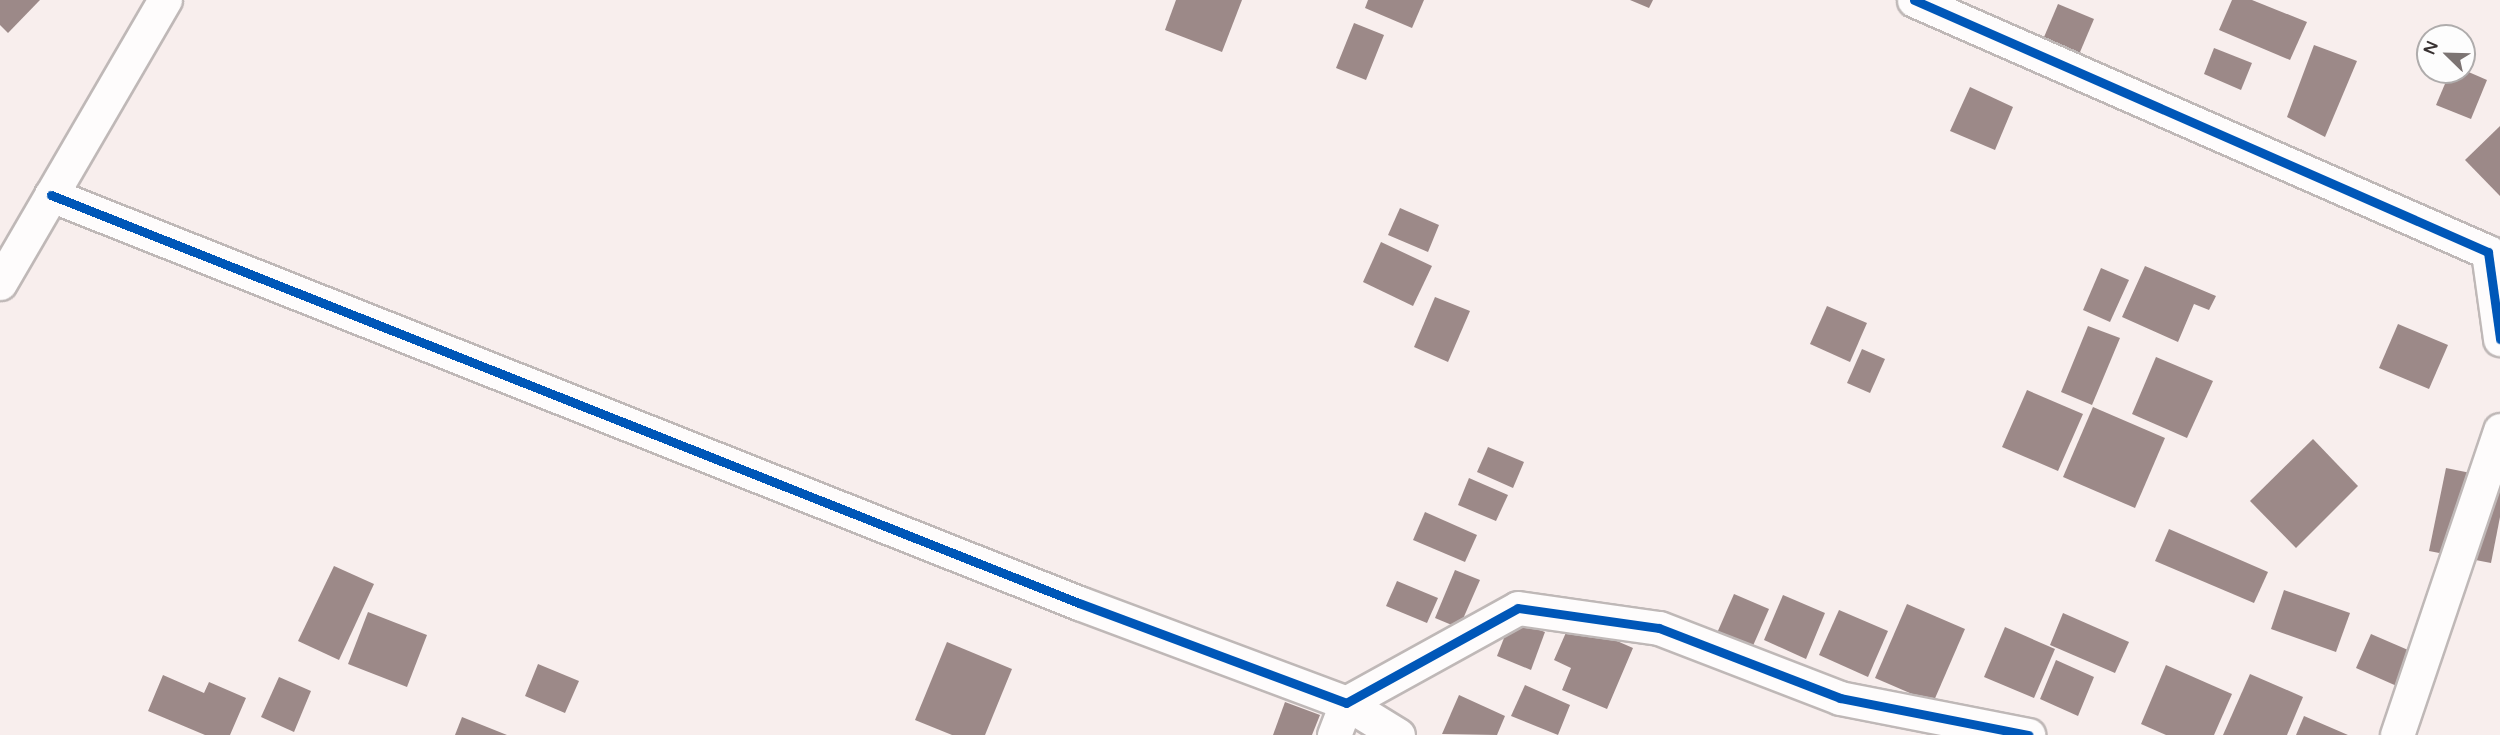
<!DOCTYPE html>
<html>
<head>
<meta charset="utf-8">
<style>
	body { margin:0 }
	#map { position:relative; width:2500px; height:735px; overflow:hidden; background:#f8eeed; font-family:"Varela Round",sans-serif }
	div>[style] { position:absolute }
	.building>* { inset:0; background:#9c8988 }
	.roads { filter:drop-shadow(2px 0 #bfb8b7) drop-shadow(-2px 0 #bfb8b7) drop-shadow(0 2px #bfb8b7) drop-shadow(0 -2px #bfb8b7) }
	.minor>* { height:33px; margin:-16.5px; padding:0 16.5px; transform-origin:16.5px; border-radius:16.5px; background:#fefcfc }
	.cycleway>* { height:9px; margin:-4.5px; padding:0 4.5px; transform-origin:4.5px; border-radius:4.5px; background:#0057b8 }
	span { translate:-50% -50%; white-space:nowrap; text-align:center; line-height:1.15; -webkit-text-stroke:6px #fdfdfd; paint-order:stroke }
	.north { position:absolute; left:2416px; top:24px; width:60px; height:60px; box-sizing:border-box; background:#fdfdfd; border:2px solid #afacac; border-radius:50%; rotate:293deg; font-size:16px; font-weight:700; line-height:24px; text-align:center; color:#393232 }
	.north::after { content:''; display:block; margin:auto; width:21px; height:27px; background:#7c7473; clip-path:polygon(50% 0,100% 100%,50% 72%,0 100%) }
</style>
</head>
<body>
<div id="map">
	<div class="building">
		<div style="clip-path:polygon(0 0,40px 0,8px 33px,0 25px)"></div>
		<div style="clip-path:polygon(1176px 0,1242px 0,1222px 52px,1165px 30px)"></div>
		<div style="clip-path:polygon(1368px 0,1424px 0,1412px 28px,1365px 8px)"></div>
		<div style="clip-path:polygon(1630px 0,1653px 0,1649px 8px)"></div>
		<div style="clip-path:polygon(2232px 0,2252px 0,2307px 22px,2290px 60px,2219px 30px)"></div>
		<div style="clip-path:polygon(2058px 4px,2094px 19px,2072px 71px,2036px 56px)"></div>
		<div style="clip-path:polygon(1354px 23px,1384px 35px,1366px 80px,1336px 68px)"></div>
		<div style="clip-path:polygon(2314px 45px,2357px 61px,2325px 137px,2287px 117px)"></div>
		<div style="clip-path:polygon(2214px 48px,2252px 63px,2241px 90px,2204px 74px)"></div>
		<div style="clip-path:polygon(2464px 70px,2487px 80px,2471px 119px,2436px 105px,2450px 72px)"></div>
		<div style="clip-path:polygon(1970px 87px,2013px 107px,1995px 150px,1950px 131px)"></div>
		<div style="clip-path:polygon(2500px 126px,2500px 196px,2465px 160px)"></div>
		<div style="clip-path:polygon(1400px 208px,1439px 225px,1428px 252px,1388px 235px)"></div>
		<div style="clip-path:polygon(1381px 242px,1432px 266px,1413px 306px,1363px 282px)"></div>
		<div style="clip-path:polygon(2145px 266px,2216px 296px,2209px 310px,2194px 304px,2178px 342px,2122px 317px)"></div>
		<div style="clip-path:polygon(2101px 268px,2129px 280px,2110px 322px,2083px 310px)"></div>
		<div style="clip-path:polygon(1435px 297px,1470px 311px,1448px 362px,1414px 347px)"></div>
		<div style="clip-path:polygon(1827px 306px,1867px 323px,1850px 362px,1810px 344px)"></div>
		<div style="clip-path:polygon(2398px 324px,2448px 345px,2429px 389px,2379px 368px)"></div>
		<div style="clip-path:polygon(2088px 326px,2120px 338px,2092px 405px,2061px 392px)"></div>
		<div style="clip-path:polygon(1862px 349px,1885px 359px,1870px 393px,1847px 383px)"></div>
		<div style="clip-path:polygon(2156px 357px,2213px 381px,2187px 438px,2132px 414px)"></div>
		<div style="clip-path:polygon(2027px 390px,2083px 414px,2058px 471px,2002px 447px)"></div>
		<div style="clip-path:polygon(2093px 407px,2165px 438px,2135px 508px,2063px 477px)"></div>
		<div style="clip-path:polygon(2313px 439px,2358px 486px,2296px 548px,2250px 501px)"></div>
		<div style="clip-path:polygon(1488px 447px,1524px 462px,1513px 488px,1477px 472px)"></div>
		<div style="clip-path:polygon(2446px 468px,2500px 479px,2500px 517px,2491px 563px,2429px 551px)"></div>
		<div style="clip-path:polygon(1469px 478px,1508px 495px,1496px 521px,1458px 505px)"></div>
		<div style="clip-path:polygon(1425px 512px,1477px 535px,1465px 562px,1413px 540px)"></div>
		<div style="clip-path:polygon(2169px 529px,2268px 572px,2254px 603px,2155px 561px)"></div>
		<div style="clip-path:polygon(334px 566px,374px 584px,339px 660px,298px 641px)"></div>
		<div style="clip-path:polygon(1455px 570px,1480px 580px,1459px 628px,1435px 618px)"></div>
		<div style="clip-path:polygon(1397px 581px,1438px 598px,1427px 623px,1386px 606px)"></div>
		<div style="clip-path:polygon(2284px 590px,2350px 613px,2336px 652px,2271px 629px)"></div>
		<div style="clip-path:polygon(1734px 594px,1769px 609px,1752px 648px,1717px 633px)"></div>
		<div style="clip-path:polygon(1783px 595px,1825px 613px,1806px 659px,1764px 640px)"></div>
		<div style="clip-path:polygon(1907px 604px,1965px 629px,1933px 703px,1875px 678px)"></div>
		<div style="clip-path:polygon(1839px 610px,1888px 631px,1868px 677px,1819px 655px)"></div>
		<div style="clip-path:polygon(368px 612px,427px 635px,407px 687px,348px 664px)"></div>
		<div style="clip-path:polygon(2063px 613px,2129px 642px,2115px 673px,2050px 645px)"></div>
		<div style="clip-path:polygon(1511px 620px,1545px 632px,1531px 670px,1497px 656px)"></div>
		<div style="clip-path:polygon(1571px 621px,1633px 648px,1607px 709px,1562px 690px,1571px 668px,1554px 660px)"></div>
		<div style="clip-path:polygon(2005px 627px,2055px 649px,2034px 698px,1984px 677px)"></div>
		<div style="clip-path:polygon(2371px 634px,2415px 653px,2399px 687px,2356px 668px)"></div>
		<div style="clip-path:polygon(947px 642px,1012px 669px,985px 735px,952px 735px,915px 720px)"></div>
		<div style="clip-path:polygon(2056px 660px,2094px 677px,2078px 716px,2040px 699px)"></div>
		<div style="clip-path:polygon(538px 664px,579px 681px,565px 713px,525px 696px)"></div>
		<div style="clip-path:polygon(2166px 665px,2232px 694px,2214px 735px,2166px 735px,2141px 724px)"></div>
		<div style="clip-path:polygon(2250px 674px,2303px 697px,2287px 735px,2223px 735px)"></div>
		<div style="clip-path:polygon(163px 675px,204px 693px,209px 682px,246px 698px,230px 735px,205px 735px,148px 711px)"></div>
		<div style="clip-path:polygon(279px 677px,311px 691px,294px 732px,261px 717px)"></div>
		<div style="clip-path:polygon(1525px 685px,1570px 705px,1558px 735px,1511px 716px)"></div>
		<div style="clip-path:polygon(1459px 695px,1505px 716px,1497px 735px,1442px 734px)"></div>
		<div style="clip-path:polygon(1285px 702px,1320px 715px,1312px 735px,1273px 735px)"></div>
		<div style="clip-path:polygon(2304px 716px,2348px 735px,2296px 735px)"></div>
		<div style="clip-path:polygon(462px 717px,507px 735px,455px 735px)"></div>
	</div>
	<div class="roads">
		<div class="minor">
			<div style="left:1914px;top:0;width:627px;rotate:23.7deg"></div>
			<div style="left:2488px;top:252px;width:88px;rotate:82.1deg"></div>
			<div style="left:51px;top:195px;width:1106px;rotate:21.65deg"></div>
			<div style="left:1079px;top:603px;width:285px;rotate:20.5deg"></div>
			<div style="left:1346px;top:703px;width:196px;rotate:-28.9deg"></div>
			<div style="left:1518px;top:608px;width:142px;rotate:8.1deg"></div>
			<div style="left:1659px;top:628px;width:194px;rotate:21.1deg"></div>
			<div style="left:1840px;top:698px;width:192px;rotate:11.1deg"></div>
			<div style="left:0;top:283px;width:328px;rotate:-59.8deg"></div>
			<div style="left:1334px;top:735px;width:34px;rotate:-69deg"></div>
			<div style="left:1346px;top:703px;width:61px;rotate:31.6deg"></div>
			<div style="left:2397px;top:735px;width:322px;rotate:-71.3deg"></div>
		</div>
	</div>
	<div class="cycleway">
		<div style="left:1914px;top:0;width:627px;rotate:23.7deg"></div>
		<div style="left:2488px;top:252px;width:88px;rotate:82.1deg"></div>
		<div style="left:51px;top:195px;width:1106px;rotate:21.65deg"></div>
		<div style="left:1079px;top:603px;width:285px;rotate:20.5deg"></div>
		<div style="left:1346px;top:703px;width:196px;rotate:-28.9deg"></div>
		<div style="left:1518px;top:608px;width:142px;rotate:8.1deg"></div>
		<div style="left:1659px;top:628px;width:194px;rotate:21.1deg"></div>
		<div style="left:1840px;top:698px;width:192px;rotate:11.1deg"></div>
	</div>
	<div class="north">N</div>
</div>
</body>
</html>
